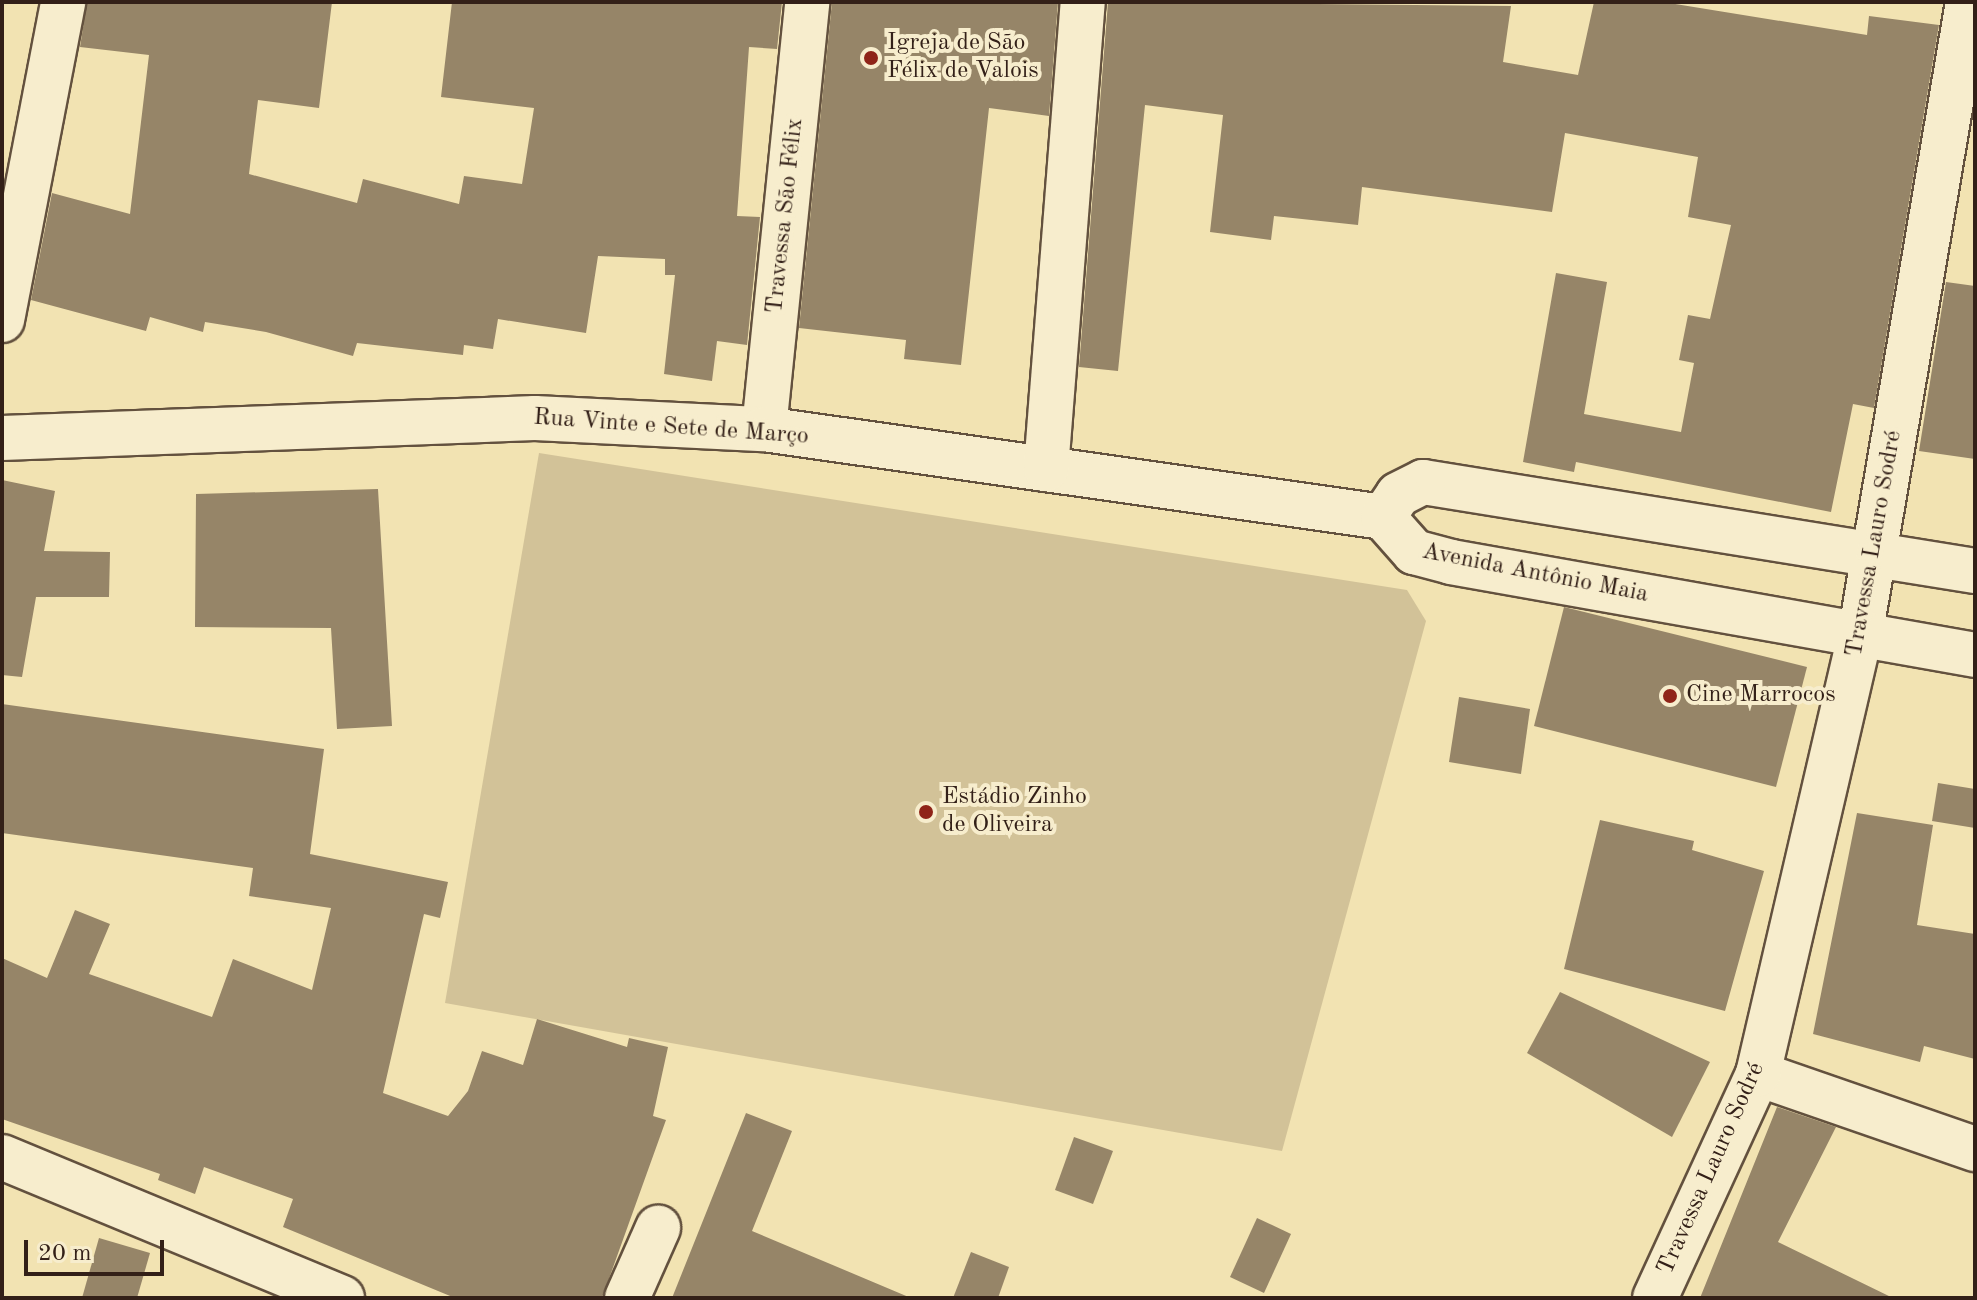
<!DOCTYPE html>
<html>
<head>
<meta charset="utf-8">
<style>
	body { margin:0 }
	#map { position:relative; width:1977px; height:1300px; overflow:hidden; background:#f2e3b2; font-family:"Old Standard TT",serif }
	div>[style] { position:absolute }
	.green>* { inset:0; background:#d2c298 }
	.building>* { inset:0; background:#968568 }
	.roads { filter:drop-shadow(2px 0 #63513e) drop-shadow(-2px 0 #63513e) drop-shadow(0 2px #63513e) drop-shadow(0 -2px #63513e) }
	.minor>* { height:44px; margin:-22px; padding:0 22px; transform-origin:22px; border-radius:22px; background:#f7edcd }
	.secondary>* { height:44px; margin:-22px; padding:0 22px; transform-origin:22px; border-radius:22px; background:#f7edcd }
	.dots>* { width:22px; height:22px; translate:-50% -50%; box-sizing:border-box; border:4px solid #f7edcd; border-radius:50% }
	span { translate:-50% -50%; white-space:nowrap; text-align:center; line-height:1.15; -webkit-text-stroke:8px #f7edcd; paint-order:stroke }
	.poi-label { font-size:24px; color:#332018 }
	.left { translate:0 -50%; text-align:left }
	.street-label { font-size:24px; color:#332018 }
	.frame { position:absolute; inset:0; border:4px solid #332018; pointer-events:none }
	.scale { position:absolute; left:24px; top:1240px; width:140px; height:36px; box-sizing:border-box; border:4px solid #332018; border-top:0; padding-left:10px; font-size:24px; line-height:28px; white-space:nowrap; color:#332018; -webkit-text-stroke:6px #f7edcd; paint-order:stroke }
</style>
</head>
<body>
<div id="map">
	<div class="green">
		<div style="clip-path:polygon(539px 453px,1407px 590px,1426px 621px,1282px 1151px,445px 1003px)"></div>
	</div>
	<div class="building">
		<div style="clip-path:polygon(87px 2px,332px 2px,319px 108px,258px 100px,249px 174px,357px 203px,363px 179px,459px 204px,464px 176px,522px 184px,534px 108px,441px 97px,452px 2px,782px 2px,777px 49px,749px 47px,737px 216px,760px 217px,747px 345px,717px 341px,712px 381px,664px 374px,675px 275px,665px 275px,665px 259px,598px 256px,586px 333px,498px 319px,493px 349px,464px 345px,463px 355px,357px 343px,353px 356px,266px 332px,205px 322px,203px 332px,150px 317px,146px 331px,31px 300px,52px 193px,130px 214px,149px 55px,80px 47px)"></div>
		<div style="clip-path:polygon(832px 2px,1058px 2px,1049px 116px,989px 108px,961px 365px,904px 359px,906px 340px,799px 328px)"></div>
		<div style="clip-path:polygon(1108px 2px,1511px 6px,1503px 62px,1578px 75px,1594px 2px,1663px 2px,1867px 35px,1869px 16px,1939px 25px,1874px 408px,1853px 404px,1831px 512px,1576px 462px,1574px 472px,1523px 462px,1556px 273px,1607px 282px,1584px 414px,1681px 432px,1694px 363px,1679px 360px,1688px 315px,1710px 319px,1731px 225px,1688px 217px,1698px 157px,1565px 133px,1552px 212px,1362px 187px,1358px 225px,1274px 216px,1271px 240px,1210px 232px,1223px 115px,1145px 105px,1118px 371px,1079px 367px)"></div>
		<div style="clip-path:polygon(1946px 282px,1975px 286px,1975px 459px,1919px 451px)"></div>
		<div style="clip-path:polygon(2px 480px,55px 491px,44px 551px,110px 552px,109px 597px,36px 597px,22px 677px,2px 675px)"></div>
		<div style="clip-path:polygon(378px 489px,392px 726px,337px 729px,331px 628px,195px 627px,196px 494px)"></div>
		<div style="clip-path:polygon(1564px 607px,1807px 667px,1776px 787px,1534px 726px)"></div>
		<div style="clip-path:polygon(1459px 697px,1530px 709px,1521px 774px,1449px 762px)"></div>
		<div style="clip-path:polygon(2px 704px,324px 749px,310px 854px,448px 882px,440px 918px,424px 914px,383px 1093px,448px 1116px,468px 1091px,482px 1051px,523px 1065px,537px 1019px,627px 1047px,629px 1038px,668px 1047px,653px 1116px,666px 1120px,602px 1298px,455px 1298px,283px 1227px,293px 1199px,204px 1167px,195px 1194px,158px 1180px,160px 1174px,2px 1119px,2px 958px,47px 978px,75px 910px,110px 924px,89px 974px,212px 1017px,233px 959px,312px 990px,331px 908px,249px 896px,253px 868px,2px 833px)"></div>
		<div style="clip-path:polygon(1938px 783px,1975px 789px,1975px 828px,1932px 821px)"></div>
		<div style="clip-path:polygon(1857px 813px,1933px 825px,1917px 925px,1975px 934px,1975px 1059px,1924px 1046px,1920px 1062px,1813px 1034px)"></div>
		<div style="clip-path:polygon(1600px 820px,1694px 841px,1692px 850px,1764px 871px,1725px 1011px,1564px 969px)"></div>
		<div style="clip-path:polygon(1560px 992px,1710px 1062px,1672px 1137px,1527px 1053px)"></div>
		<div style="clip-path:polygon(1777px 1107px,1836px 1127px,1778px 1242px,1893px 1298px,1700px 1298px)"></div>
		<div style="clip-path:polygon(746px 1113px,792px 1131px,752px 1231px,911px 1298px,672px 1298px)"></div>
		<div style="clip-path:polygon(1074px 1137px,1113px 1151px,1093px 1204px,1055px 1190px)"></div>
		<div style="clip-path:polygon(1257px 1218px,1291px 1234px,1264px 1293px,1230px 1277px)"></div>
		<div style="clip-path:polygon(99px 1238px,150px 1253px,137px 1298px,82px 1298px)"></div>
		<div style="clip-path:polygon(971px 1252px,1009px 1267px,998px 1298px,953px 1298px)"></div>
	</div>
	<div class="roads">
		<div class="minor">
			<div style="left:2px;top:320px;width:324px;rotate:-79.1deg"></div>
			<div style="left:764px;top:429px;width:429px;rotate:-84.2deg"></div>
			<div style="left:2px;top:438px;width:533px;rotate:-2.15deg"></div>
			<div style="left:535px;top:418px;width:229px;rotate:2.8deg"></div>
			<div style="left:764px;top:429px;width:625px;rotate:8.09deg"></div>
			<div style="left:1046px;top:469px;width:468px;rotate:-85.5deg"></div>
			<div style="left:1758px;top:1074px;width:230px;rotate:19.1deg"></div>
			<div style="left:2px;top:1157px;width:368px;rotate:22.5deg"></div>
			<div style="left:627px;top:1298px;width:77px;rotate:-66.1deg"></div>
			<div style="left:1655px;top:1298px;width:247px;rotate:-65.3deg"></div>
			<div style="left:1758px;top:1074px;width:450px;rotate:-76.9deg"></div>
			<div style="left:1860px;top:636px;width:643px;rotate:-80.33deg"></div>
		</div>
		<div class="secondary">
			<div style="left:1975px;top:571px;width:559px;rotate:-170.84deg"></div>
			<div style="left:1423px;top:482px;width:28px;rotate:153deg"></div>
			<div style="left:1398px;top:495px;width:27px;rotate:124deg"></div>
			<div style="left:1383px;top:517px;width:47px;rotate:48.5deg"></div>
			<div style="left:1414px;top:552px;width:38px;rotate:15deg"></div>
			<div style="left:1451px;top:562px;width:532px;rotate:10.06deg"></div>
		</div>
	</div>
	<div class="dots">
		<div style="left:871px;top:58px;background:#8f2418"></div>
		<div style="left:1670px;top:696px;background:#8f2418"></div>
		<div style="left:926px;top:812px;background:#8f2418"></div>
	</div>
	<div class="poi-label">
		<span class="left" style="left:887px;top:58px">Igreja de São<br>Félix de Valois</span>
		<span class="left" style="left:1686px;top:696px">Cine Marrocos</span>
		<span class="left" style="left:942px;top:812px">Estádio Zinho<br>de Oliveira</span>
	</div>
	<div class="street-label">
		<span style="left:786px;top:216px;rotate:-84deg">Travessa São Félix</span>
		<span style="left:671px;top:428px;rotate:4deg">Rua Vinte e Sete de Março</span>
		<span style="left:1875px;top:544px;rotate:-80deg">Travessa Lauro Sodré</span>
		<span style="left:1535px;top:574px;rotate:11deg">Avenida Antônio Maia</span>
		<span style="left:1712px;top:1169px;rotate:-66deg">Travessa Lauro Sodré</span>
	</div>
	<div class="frame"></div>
	<div class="scale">20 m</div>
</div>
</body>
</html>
